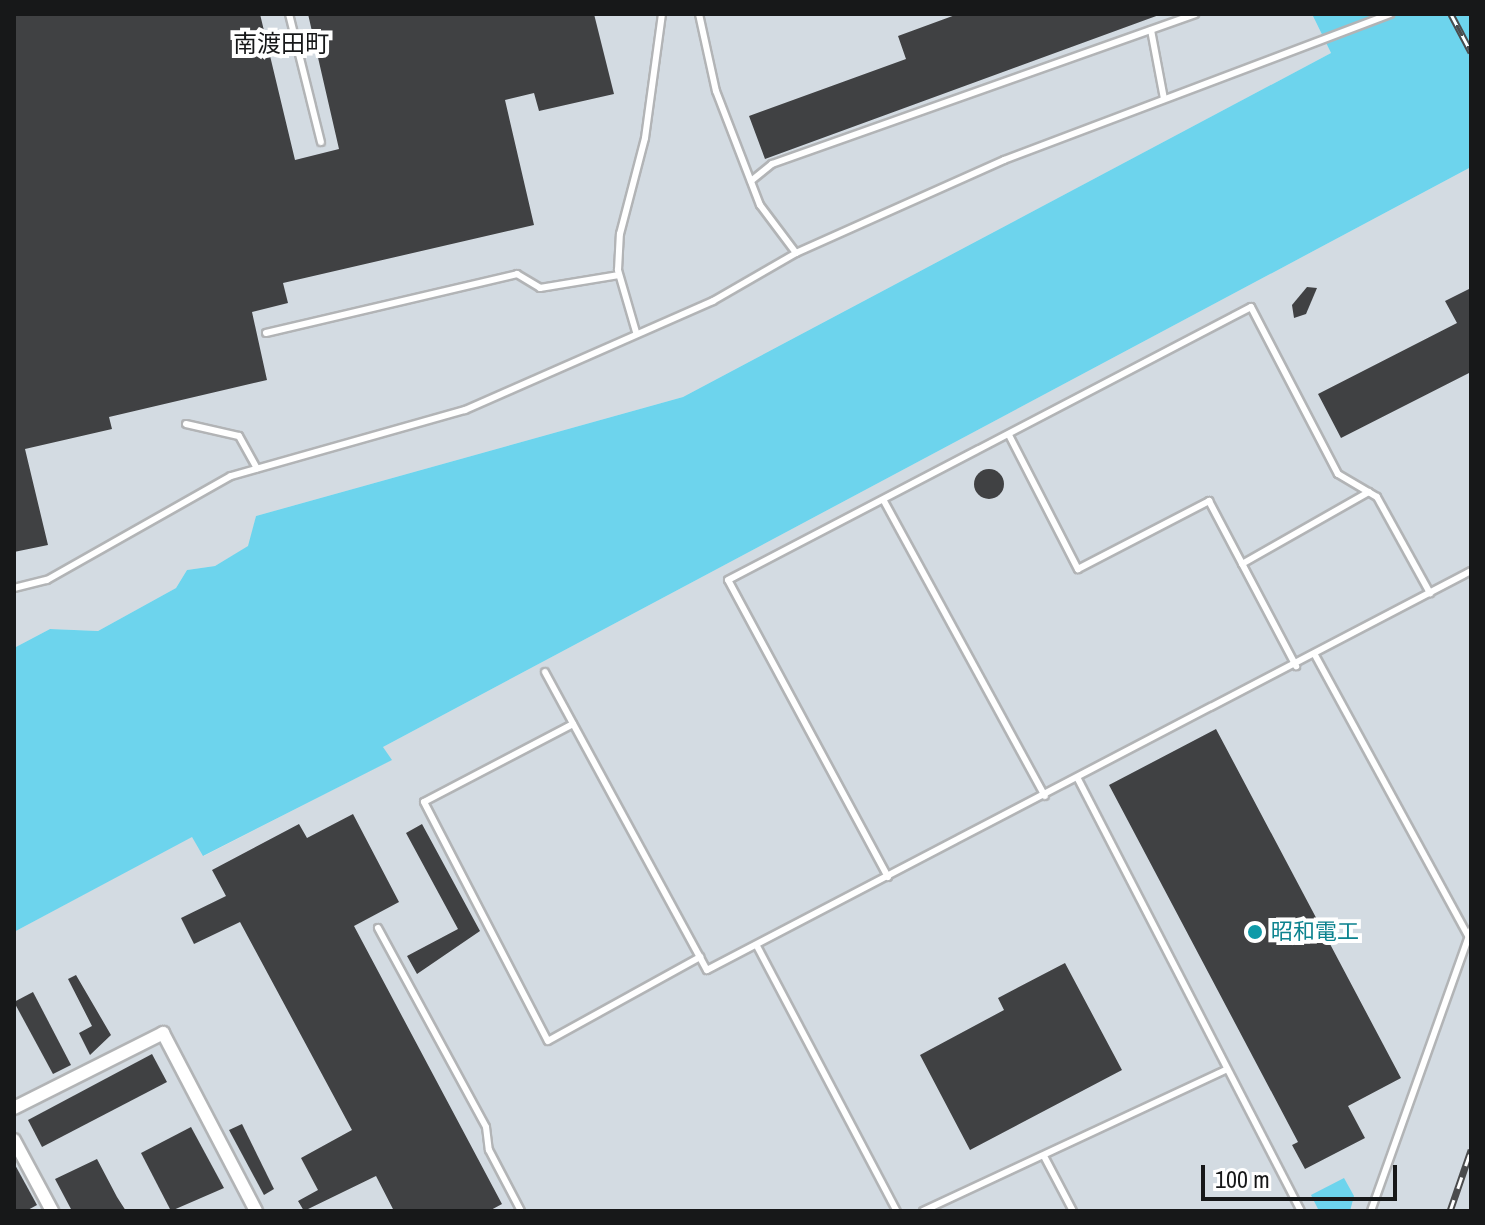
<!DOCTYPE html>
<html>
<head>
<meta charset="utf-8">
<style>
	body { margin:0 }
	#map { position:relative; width:1485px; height:1225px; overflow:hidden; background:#e4e6e8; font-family:"Archivo Narrow","Noto Sans JP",sans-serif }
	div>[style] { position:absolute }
	.built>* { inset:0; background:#d3dbe2 }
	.water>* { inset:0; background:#6dd4ed }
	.building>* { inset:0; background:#404143 }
	.round { border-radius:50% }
	.roads { filter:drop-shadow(2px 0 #b2b4b6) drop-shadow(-2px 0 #b2b4b6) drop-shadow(0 2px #b2b4b6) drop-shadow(0 -2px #b2b4b6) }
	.lane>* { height:6px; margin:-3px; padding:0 3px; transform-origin:3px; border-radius:3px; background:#fff }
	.street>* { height:12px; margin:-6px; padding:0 6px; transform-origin:6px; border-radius:6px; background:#fff }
	.rail>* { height:7px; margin-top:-3.5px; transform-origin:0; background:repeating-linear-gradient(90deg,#fff 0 12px,#4a4b4c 0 24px); box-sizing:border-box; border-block:2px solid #4a4b4c }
	.dots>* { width:22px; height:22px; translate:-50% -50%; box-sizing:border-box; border:4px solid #fff; border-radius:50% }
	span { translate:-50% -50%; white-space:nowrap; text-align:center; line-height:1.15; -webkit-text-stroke:8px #fff; paint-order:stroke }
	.culture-label { font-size:22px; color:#0d838f }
	.left { translate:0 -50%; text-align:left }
	.neighbourhood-label { font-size:24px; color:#171819 }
	.frame { position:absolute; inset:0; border:16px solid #171819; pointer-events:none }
	.scale { position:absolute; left:1201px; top:1165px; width:196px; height:36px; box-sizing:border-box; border:4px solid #171819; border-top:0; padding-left:10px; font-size:24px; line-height:28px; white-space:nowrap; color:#171819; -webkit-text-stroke:6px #fff; paint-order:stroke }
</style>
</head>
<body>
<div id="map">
	<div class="built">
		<div style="clip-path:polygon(14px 14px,1312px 14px,1331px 53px,683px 397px,256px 516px,249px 546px,215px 566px,187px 570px,176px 588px,98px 631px,50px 629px,14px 648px)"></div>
		<div style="clip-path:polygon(1471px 167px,1471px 1211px,14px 1211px,14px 932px,192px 836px,204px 856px,391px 760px,383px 747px)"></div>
	</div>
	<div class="water">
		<div style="clip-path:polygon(1312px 14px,1471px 14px,1471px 167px,383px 747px,392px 760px,203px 856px,192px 837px,14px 932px,14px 648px,50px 629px,98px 631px,176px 588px,187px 570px,215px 566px,248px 546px,256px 516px,683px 397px,1331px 53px)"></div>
		<div style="clip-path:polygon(1344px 1178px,1354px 1196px,1350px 1211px,1319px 1211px,1311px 1195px)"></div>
	</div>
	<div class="building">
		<div style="clip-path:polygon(14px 14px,260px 14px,295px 160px,339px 149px,308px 14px,594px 14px,614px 94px,539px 111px,534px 93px,505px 100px,534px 225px,283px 283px,288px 303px,252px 312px,267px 380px,109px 417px,112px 429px,25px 449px,48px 545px,14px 552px)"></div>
		<div style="clip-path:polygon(958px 14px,1159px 15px,765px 159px,749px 116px,906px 59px,898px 36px)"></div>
		<div style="clip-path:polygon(1317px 288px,1306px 314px,1294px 318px,1292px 305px,1307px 287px)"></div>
		<div style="clip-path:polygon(1471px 288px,1471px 372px,1341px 438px,1318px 394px,1457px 323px,1445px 301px)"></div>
		<div class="round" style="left:974px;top:469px;width:30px;height:30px"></div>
		<div style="clip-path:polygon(1216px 729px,1401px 1078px,1348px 1106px,1365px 1138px,1305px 1169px,1292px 1145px,1298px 1142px,1109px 785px)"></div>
		<div style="clip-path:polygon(353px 814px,399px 902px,354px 926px,502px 1204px,489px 1211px,394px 1211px,376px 1176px,304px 1211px,298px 1201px,318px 1190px,301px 1158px,352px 1130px,240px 922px,194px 944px,181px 918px,226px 896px,212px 870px,299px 824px,307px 838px)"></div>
		<div style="clip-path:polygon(422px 824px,480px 931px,417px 974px,407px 956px,458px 929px,406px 833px)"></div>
		<div style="clip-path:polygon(1065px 963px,1122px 1070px,970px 1150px,920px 1055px,1004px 1010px,998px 998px)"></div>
		<div style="clip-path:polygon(76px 975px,111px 1035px,90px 1055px,79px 1033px,92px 1026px,68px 979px)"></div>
		<div style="clip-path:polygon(33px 992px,71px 1065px,53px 1074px,14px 1002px)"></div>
		<div style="clip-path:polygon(152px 1054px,167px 1082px,42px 1147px,28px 1120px)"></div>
		<div style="clip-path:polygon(242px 1124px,274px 1189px,264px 1195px,229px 1130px)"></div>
		<div style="clip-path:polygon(191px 1127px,224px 1188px,171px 1211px,141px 1153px)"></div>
		<div style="clip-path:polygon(97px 1159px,117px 1197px,126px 1211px,72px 1211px,55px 1179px)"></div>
		<div style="clip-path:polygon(14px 1163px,37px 1205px,26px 1211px,14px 1211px)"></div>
	</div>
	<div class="roads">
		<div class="lane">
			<div style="left:289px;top:14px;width:132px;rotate:76deg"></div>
			<div style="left:699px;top:14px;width:79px;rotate:77.6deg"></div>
			<div style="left:716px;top:91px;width:122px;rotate:68.9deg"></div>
			<div style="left:760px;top:205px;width:60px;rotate:53.1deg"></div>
			<div style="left:796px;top:253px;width:228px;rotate:-24.1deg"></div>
			<div style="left:1004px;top:160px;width:413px;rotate:-20.7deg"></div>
			<div style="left:1151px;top:30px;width:70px;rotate:79.3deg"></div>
			<div style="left:751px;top:181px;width:27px;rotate:-39deg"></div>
			<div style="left:772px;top:164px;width:449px;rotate:-19.5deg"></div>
			<div style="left:636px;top:332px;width:65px;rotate:-106.2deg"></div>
			<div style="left:618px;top:270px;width:36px;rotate:-87deg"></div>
			<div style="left:620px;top:234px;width:99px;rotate:-75.4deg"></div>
			<div style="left:645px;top:138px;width:125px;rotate:-82.2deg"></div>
			<div style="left:266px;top:333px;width:258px;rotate:-13.2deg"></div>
			<div style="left:517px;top:274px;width:27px;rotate:31deg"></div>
			<div style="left:540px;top:288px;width:80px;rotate:-9.3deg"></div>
			<div style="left:186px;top:424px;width:54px;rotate:12.8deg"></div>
			<div style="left:239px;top:436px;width:37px;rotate:61deg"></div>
			<div style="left:1009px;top:435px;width:151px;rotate:62.8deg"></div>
			<div style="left:1078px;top:569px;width:148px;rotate:-27.4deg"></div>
			<div style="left:1209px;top:501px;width:187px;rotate:62.2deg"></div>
			<div style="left:884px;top:501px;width:336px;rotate:61.4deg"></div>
			<div style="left:1242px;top:564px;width:146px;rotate:-29.6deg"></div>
			<div style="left:14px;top:588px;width:34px;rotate:-14deg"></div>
			<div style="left:47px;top:580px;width:211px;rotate:-29.5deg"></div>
			<div style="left:231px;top:476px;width:243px;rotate:-15.8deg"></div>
			<div style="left:465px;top:410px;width:271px;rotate:-23.7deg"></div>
			<div style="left:713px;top:301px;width:96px;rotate:-30deg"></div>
			<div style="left:1315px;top:655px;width:320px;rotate:61.4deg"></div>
			<div style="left:545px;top:672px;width:339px;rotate:61.5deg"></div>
			<div style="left:707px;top:970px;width:862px;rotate:-27.58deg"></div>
			<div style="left:573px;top:724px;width:168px;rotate:152.4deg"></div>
			<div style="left:424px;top:802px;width:269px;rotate:62.6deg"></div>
			<div style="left:548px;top:1041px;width:174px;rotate:-28.9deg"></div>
			<div style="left:1078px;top:779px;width:486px;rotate:62.7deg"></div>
			<div style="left:888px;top:877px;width:337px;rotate:-118.3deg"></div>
			<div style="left:728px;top:580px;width:590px;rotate:-27.56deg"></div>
			<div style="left:1251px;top:307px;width:188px;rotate:62.5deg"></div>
			<div style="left:1338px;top:474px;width:45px;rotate:30.5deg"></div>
			<div style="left:1377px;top:497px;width:110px;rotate:61.1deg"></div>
			<div style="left:378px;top:928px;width:226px;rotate:61.5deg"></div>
			<div style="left:486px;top:1127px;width:23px;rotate:83deg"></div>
			<div style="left:489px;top:1150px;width:69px;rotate:62.3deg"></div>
			<div style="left:757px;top:946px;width:300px;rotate:62.2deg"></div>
			<div style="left:1045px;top:1158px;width:60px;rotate:62.2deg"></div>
			<div style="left:923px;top:1211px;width:334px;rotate:-25deg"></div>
			<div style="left:1371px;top:1211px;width:298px;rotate:-70.4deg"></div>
		</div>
		<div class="street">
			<div style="left:14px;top:1108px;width:167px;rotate:-26.7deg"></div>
			<div style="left:163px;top:1033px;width:201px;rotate:62.4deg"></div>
			<div style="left:14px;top:1140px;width:81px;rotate:61.8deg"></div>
		</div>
	</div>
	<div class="rail">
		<div style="left:1451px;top:14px;width:43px;rotate:62.2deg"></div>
		<div style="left:1450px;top:1211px;width:65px;rotate:-71deg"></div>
	</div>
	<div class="dots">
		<div style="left:1255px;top:932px;background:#0f9aa8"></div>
	</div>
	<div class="culture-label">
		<span class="left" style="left:1271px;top:932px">昭和電工</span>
	</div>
	<div class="neighbourhood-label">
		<span style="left:281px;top:44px">南渡田町</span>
	</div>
	<div class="frame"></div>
	<div class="scale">100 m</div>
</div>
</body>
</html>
